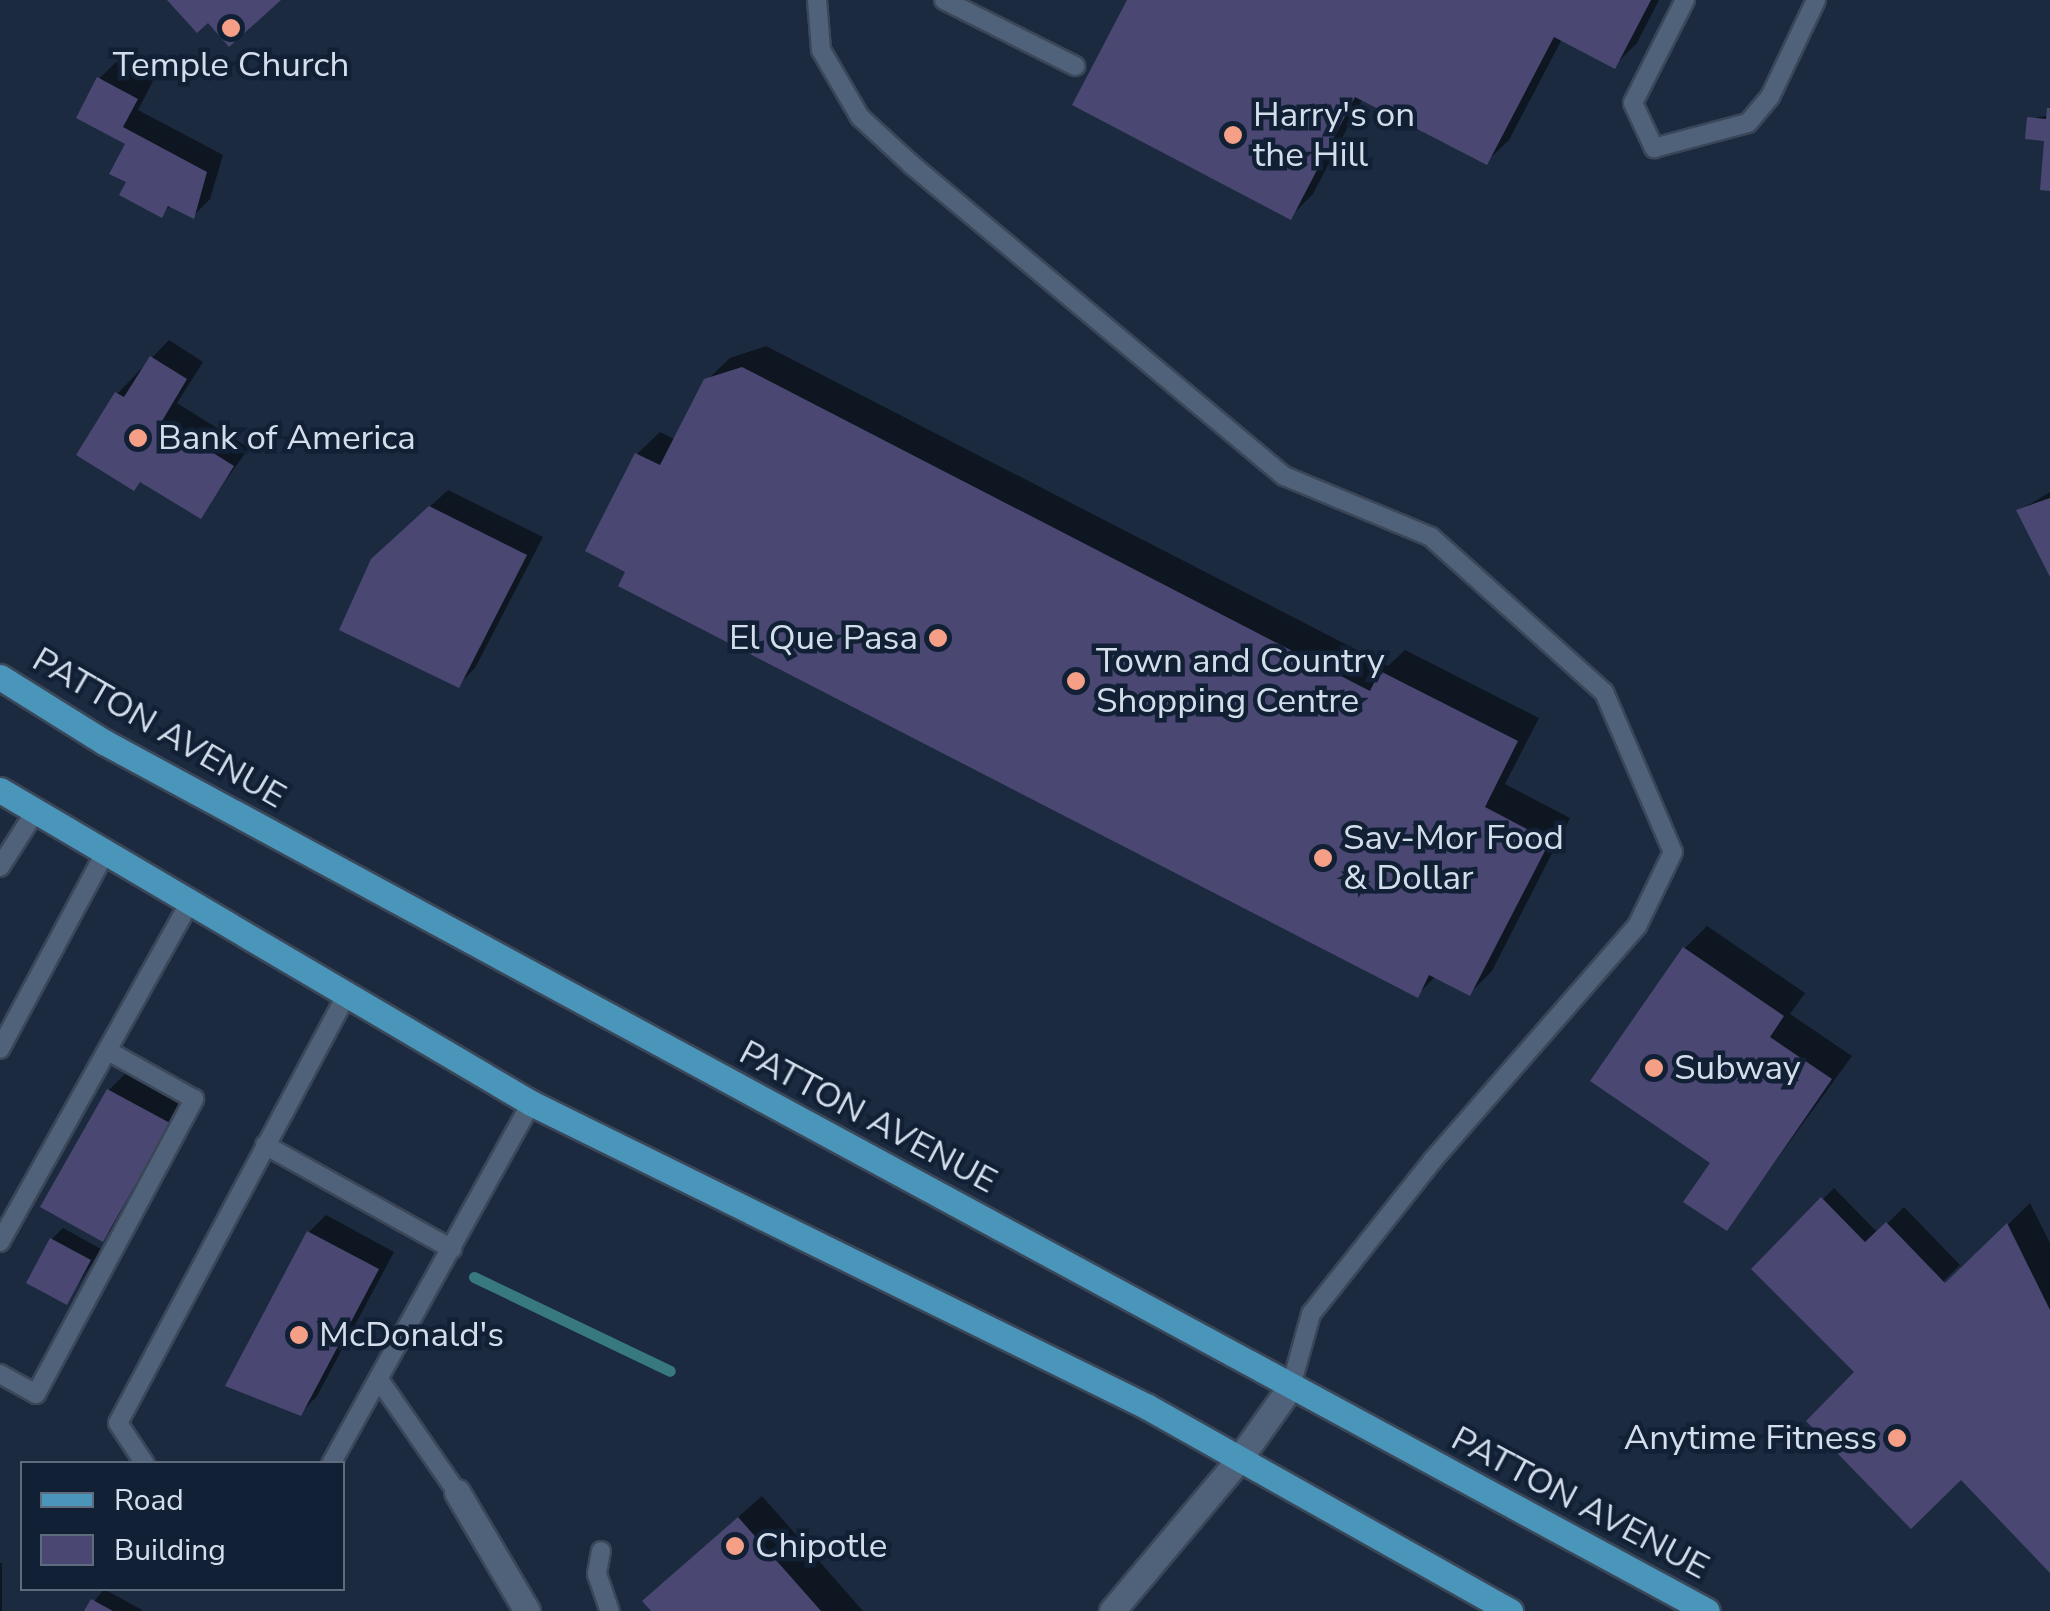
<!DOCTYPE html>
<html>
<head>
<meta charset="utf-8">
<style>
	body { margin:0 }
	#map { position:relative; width:2050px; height:1611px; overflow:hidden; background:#1b2a3f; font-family:"Nunito Sans",sans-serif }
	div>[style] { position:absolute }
	.shadow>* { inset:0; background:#0007 }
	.stream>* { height:11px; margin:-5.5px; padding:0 5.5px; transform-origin:5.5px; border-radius:5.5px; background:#37797d }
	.building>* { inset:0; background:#4a4872 }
	.roads { filter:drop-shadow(2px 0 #3b4759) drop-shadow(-2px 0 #3b4759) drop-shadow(0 2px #3b4759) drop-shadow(0 -2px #3b4759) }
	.lane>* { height:18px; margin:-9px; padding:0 9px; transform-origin:9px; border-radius:9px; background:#50627a }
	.street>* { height:25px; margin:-12.5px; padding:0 12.5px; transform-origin:12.5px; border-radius:12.5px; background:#50627a }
	.primary>* { height:25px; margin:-12.5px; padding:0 12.5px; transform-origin:12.5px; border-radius:12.5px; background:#4a95ba }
	.dots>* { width:28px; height:28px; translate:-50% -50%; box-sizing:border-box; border:5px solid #112035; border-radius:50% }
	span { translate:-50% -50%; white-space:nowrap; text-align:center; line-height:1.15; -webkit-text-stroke:9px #112035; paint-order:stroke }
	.poi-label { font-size:35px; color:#d3ddeb }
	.left { translate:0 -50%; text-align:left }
	.right { translate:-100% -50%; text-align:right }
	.street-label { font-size:35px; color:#d3ddeb }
	.legend { position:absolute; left:20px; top:1461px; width:325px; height:130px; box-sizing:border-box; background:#112035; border:2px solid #5f6c7e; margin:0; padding:12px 18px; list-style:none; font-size:30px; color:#d3ddeb }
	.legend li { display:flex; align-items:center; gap:20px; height:50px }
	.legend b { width:50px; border:2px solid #5f6c7e }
</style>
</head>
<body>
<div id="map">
	<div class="shadow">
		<div style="clip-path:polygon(1130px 0,1659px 0,1637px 43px,1614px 66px,1562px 39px,1509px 140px,1486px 162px,1363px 98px,1313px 194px,1291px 216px)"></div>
		<div style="clip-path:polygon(116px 62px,153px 81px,138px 110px,223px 155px,210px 199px,193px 216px,172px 204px,161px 215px,129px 181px,128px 143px,99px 79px)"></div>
		<div style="clip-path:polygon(2050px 106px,2050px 189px,2048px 133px,2030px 119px,2049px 115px)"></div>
		<div style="clip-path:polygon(169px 340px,203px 362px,177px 403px,249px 448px,200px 516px,117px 394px)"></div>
		<div style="clip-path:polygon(766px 346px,1388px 666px,1405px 650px,1539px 718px,1505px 784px,1570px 818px,1492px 971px,1470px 993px,1436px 976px,1417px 995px,628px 571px,637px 454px,660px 432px,676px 440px,706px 381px,730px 358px)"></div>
		<div style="clip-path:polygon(448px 490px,543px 537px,475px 668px,458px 685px,391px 542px)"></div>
		<div style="clip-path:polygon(2050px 492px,2050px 573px,2019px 511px)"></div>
		<div style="clip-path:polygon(1707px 926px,1805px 993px,1790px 1014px,1852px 1056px,1727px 1228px,1685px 948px)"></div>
		<div style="clip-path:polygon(126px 1073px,185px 1106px,119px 1222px,102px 1239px,44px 1206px,109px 1090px)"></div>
		<div style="clip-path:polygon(1834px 1188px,1878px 1233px,1904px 1207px,1960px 1265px,1854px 1368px,1754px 1269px)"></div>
		<div style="clip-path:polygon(2030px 1203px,2050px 1243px,2050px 1569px,1961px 1476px,1809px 1421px)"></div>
		<div style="clip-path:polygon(326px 1215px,394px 1252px,317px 1396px,300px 1414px,309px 1232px)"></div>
		<div style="clip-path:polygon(63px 1228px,101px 1249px,67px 1302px,52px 1239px)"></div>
		<div style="clip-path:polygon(762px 1496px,863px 1611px,654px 1611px,668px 1579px)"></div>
		<div style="clip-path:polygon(0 1563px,2px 1563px,2px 1611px,0 1611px)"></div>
		<div style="clip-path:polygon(104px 1589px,142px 1610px,141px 1611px,87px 1611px)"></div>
	</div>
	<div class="stream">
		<div style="left:474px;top:1277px;width:217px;rotate:25.6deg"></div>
	</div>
	<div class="building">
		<div style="clip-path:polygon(167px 0,281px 0,229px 47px,208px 23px,197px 33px)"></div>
		<div style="clip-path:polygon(1127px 0,1651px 0,1615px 69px,1554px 37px,1487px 165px,1355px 97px,1291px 220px,1072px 105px)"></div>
		<div style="clip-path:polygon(97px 77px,138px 99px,123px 127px,207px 172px,194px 219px,168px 206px,162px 218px,119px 195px,126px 182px,109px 174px,125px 144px,76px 118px)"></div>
		<div style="clip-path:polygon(2047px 108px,2050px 108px,2050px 191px,2040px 190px,2044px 141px,2025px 139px,2027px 117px,2046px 119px)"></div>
		<div style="clip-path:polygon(150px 356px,187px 379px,162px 421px,234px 466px,201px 519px,140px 482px,134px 491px,76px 455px,115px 392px,124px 397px)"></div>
		<div style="clip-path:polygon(742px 367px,1370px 691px,1380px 671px,1518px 741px,1485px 807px,1550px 841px,1470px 996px,1429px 975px,1418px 998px,618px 586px,625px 572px,585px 551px,635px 453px,660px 465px,704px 379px)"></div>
		<div style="clip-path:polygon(2050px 498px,2050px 577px,2016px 510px)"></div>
		<div style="clip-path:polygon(429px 506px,527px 555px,459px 688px,339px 630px,371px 559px)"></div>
		<div style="clip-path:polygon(1683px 947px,1784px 1016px,1770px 1037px,1832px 1079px,1727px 1231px,1683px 1202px,1710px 1163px,1590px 1081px)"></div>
		<div style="clip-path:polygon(107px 1089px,170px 1123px,103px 1242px,40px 1207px)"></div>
		<div style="clip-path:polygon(1821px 1197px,1865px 1242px,1886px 1222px,1945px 1283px,2007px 1223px,2050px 1310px,2050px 1573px,1961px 1480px,1911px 1529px,1806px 1421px,1854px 1372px,1751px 1269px)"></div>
		<div style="clip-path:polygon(307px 1231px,379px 1269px,301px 1416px,225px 1386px)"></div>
		<div style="clip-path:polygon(50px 1238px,91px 1260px,67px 1305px,26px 1283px)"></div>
		<div style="clip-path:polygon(738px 1517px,821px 1611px,651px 1611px,642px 1601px)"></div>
		<div style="clip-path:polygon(91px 1599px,113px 1611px,84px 1611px)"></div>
	</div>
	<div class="roads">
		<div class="lane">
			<div style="left:817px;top:0;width:50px;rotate:85.4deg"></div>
			<div style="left:821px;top:50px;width:78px;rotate:59.8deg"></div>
			<div style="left:860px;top:117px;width:71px;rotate:42.7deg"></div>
			<div style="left:912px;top:165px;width:485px;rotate:39.9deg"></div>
			<div style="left:1284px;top:476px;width:159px;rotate:22.5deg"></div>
			<div style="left:1431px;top:537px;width:232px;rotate:41.9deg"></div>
			<div style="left:1604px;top:692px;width:174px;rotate:66.7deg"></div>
			<div style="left:1673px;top:852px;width:82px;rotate:115.9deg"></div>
			<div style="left:1637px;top:926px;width:310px;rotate:131.1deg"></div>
			<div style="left:1433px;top:1160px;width:196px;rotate:128.4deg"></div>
			<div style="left:1311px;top:1314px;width:75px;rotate:105.5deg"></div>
			<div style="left:944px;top:0;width:147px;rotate:26.7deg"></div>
			<div style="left:1685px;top:0;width:115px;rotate:116.8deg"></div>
			<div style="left:1633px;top:103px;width:50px;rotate:65deg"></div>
			<div style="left:1654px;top:148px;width:97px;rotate:-14.9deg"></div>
			<div style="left:1748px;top:123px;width:34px;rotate:-50deg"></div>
			<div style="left:1770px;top:97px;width:107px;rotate:-64.6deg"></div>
			<div style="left:0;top:867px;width:65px;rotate:-57.5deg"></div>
			<div style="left:0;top:1049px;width:220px;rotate:-61.8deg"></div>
			<div style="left:265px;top:1145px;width:214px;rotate:29.1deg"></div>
			<div style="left:0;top:1242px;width:387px;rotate:-60.8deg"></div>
			<div style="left:0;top:1374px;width:41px;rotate:29.1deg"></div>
			<div style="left:36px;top:1394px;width:335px;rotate:-61.8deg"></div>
			<div style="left:194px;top:1099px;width:98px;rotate:-150.8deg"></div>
			<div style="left:380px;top:1381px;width:135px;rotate:55.3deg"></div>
			<div style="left:145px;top:1464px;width:49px;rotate:-123.4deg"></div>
			<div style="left:118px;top:1423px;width:484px;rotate:-61.9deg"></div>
			<div style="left:331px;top:1464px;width:413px;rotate:-61deg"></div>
			<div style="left:601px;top:1551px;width:23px;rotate:100deg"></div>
			<div style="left:597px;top:1574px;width:39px;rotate:71deg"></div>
		</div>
		<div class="street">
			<div style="left:457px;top:1492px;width:138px;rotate:59.5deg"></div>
			<div style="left:1112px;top:1611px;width:194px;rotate:-50deg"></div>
			<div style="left:1237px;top:1462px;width:93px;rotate:-54.6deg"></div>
		</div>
		<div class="primary">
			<div style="left:0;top:677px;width:123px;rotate:32deg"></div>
			<div style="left:104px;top:742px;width:1823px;rotate:28.46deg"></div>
			<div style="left:0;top:790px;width:616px;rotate:30.52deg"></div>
			<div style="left:531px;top:1103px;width:686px;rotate:26.23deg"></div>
			<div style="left:1146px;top:1406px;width:418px;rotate:29.4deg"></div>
		</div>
	</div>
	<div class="dots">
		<div style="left:231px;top:28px;background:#f49f86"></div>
		<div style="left:1233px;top:135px;background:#f49f86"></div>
		<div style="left:138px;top:438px;background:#f49f86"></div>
		<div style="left:938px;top:638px;background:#f49f86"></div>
		<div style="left:1076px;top:681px;background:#f49f86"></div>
		<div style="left:1323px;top:858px;background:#f49f86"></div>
		<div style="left:1654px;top:1068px;background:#f49f86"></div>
		<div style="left:299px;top:1335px;background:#f49f86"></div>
		<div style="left:1897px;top:1438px;background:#f49f86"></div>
		<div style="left:735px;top:1546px;background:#f49f86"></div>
	</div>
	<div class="poi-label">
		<span style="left:231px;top:65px">Temple Church</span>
		<span class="left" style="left:1253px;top:135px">Harry's on<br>the Hill</span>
		<span class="left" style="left:158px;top:438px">Bank of America</span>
		<span class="right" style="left:918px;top:638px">El Que Pasa</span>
		<span class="left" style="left:1096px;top:681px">Town and Country<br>Shopping Centre</span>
		<span class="left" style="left:1343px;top:858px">Sav-Mor Food<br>&amp; Dollar</span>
		<span class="left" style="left:1674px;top:1068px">Subway</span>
		<span class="left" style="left:319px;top:1335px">McDonald's</span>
		<span class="right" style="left:1877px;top:1438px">Anytime Fitness</span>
		<span class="left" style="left:755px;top:1546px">Chipotle</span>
	</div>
	<div class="street-label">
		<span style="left:159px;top:728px;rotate:30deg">PATTON AVENUE</span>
		<span style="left:868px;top:1117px;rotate:28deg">PATTON AVENUE</span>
		<span style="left:1580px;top:1503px;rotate:28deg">PATTON AVENUE</span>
	</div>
	<ul class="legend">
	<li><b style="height:12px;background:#4a95ba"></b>Road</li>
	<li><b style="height:28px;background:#4a4872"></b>Building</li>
	</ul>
</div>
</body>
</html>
